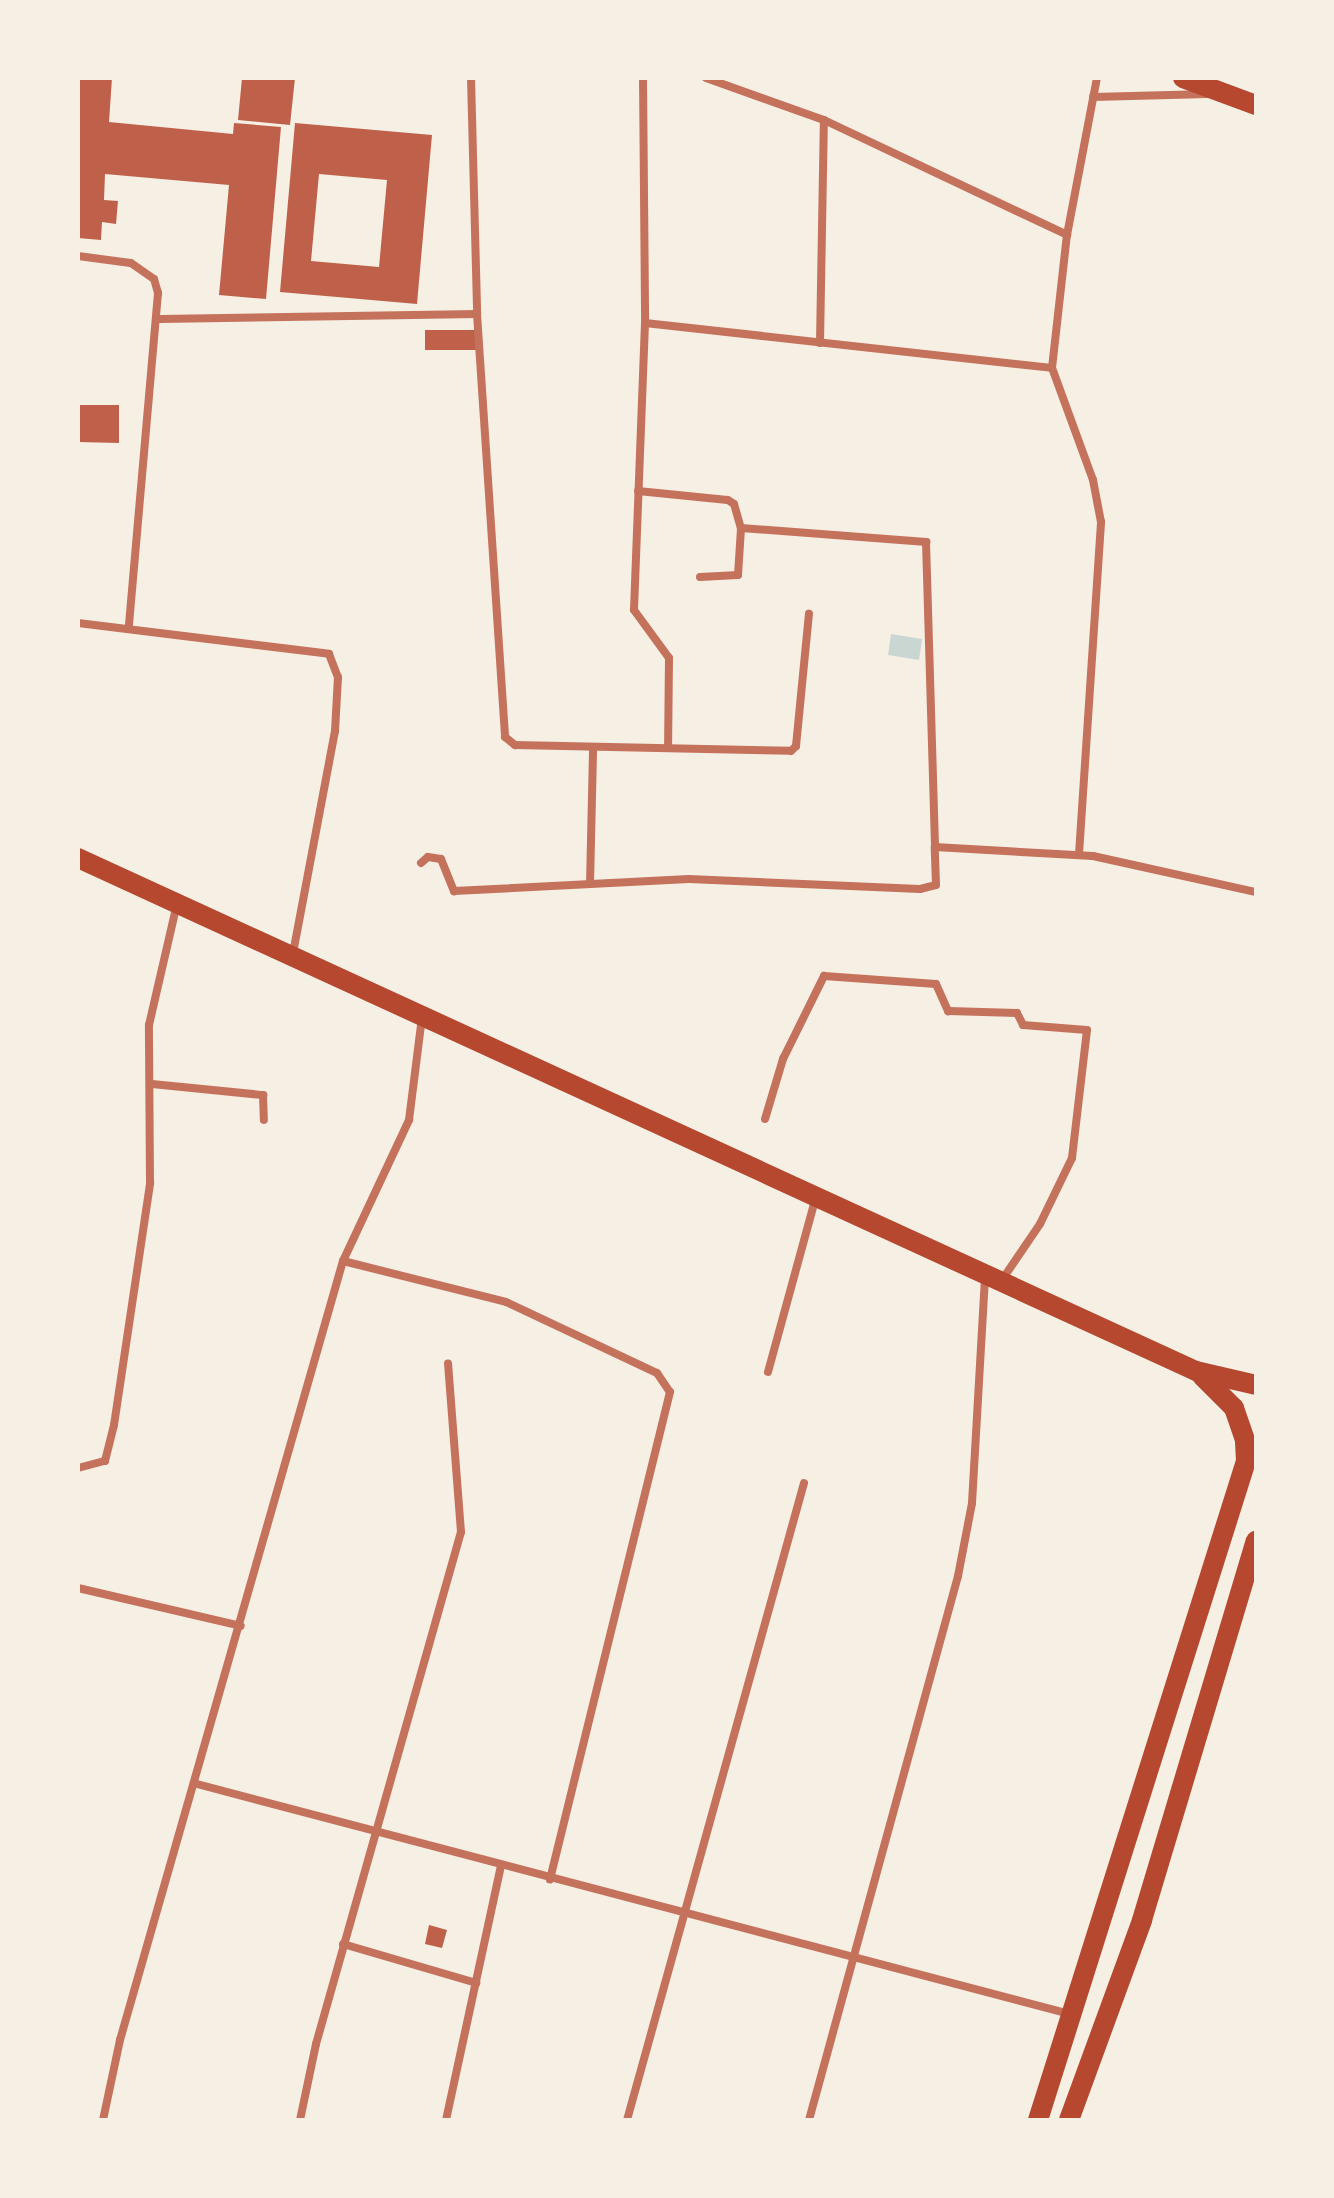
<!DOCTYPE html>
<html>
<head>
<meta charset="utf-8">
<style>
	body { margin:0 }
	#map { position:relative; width:1334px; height:2198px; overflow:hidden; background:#f6efe4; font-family:"DM Sans",sans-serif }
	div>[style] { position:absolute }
	.water>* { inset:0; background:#c9d6d2 }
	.building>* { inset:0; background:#bf614a }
	.minor>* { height:8px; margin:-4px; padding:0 4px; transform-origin:4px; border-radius:4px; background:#c5725c }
	.primary>* { height:20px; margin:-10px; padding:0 10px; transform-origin:10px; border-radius:10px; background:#b5482f }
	span { translate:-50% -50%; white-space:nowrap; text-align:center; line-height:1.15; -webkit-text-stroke:7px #f6efe4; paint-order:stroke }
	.frame { position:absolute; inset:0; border:80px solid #f6efe4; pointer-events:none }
</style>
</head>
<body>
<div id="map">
	<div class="water">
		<div style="clip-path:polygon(891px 634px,922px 639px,919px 660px,888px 655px)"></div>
	</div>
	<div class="building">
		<div style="clip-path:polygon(78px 78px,112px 78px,109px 122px,233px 134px,234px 123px,281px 127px,266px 299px,219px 295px,229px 185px,105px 174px,104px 200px,118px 201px,116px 224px,102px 222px,101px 240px,78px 238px)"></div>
		<div style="clip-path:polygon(242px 78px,295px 78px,290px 125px,238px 120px)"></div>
		<div style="clip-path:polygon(evenodd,295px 123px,432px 135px,417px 304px,280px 292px,295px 123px,319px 174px,387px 180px,379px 267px,311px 261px,319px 174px)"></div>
		<div style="clip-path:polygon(425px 330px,476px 330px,476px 350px,425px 350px)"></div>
		<div style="clip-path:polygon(78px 405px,119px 405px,119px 443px,78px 442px)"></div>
		<div style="clip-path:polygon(429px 1925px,447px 1930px,442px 1948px,425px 1944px)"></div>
	</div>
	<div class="minor">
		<div style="left:471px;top:78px;width:236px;rotate:88.5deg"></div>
		<div style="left:477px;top:314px;width:424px;rotate:86.2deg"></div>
		<div style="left:505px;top:737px;width:13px;rotate:39deg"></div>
		<div style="left:515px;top:745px;width:276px;rotate:1.2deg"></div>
		<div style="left:791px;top:751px;width:7px;rotate:-45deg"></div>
		<div style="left:796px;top:746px;width:133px;rotate:-84.4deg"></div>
		<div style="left:643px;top:78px;width:245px;rotate:89.5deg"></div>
		<div style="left:645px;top:323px;width:287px;rotate:92.2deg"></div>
		<div style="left:634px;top:610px;width:59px;rotate:53.9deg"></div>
		<div style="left:669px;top:658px;width:89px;rotate:90.6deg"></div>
		<div style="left:706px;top:78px;width:125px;rotate:19.6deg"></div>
		<div style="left:824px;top:120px;width:269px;rotate:25.3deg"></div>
		<div style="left:1093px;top:97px;width:115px;rotate:-1.5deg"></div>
		<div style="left:78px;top:256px;width:53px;rotate:7.5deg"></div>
		<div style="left:131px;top:263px;width:28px;rotate:35deg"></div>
		<div style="left:154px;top:279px;width:15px;rotate:74deg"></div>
		<div style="left:158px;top:293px;width:335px;rotate:95deg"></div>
		<div style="left:160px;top:319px;width:317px;rotate:-0.9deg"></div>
		<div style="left:645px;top:323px;width:409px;rotate:6.3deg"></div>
		<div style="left:820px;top:343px;width:223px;rotate:-89deg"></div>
		<div style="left:638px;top:491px;width:90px;rotate:5.7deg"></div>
		<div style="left:728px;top:500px;width:7px;rotate:34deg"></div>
		<div style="left:734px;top:504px;width:25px;rotate:74deg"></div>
		<div style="left:700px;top:577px;width:38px;rotate:-3deg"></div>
		<div style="left:738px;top:575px;width:47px;rotate:-86.3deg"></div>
		<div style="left:741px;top:528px;width:186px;rotate:4.3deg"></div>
		<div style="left:926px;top:542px;width:305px;rotate:88.3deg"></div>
		<div style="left:78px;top:623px;width:253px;rotate:7deg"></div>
		<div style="left:329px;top:654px;width:25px;rotate:69deg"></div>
		<div style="left:338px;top:677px;width:54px;rotate:93.2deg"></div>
		<div style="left:335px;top:731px;width:227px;rotate:100.7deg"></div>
		<div style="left:1079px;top:854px;width:333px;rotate:-86.2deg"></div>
		<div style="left:1101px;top:522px;width:43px;rotate:-100.8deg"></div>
		<div style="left:1093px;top:480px;width:119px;rotate:-110.1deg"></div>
		<div style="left:1052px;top:368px;width:134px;rotate:-83.6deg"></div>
		<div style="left:1067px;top:235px;width:160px;rotate:-79.2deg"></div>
		<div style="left:421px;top:863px;width:9px;rotate:-41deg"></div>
		<div style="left:428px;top:857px;width:13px;rotate:9deg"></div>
		<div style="left:441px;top:859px;width:35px;rotate:68deg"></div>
		<div style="left:454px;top:891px;width:235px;rotate:-2.9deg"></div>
		<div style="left:689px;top:879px;width:231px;rotate:2.5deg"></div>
		<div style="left:920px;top:889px;width:16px;rotate:-14deg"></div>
		<div style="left:936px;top:885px;width:38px;rotate:-92deg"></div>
		<div style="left:935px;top:847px;width:158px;rotate:3.3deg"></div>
		<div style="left:1093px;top:856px;width:167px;rotate:12.5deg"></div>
		<div style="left:590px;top:884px;width:136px;rotate:-88.7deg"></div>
		<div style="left:152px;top:1084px;width:112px;rotate:5.7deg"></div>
		<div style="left:263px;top:1095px;width:25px;rotate:88deg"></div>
		<div style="left:765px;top:1119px;width:63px;rotate:-73.3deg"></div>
		<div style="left:783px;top:1059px;width:93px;rotate:-63.7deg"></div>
		<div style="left:824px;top:976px;width:112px;rotate:4.1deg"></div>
		<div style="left:936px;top:984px;width:30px;rotate:66deg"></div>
		<div style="left:948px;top:1011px;width:69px;rotate:1.7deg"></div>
		<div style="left:1017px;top:1013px;width:13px;rotate:63deg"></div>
		<div style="left:1023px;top:1025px;width:64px;rotate:4.5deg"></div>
		<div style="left:1087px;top:1030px;width:129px;rotate:96.7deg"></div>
		<div style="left:1072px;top:1158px;width:73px;rotate:115.9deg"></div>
		<div style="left:1040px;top:1224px;width:68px;rotate:124.2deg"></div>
		<div style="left:343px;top:1261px;width:168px;rotate:14.1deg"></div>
		<div style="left:506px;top:1302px;width:167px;rotate:25.2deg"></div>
		<div style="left:657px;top:1373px;width:23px;rotate:56deg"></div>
		<div style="left:670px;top:1392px;width:502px;rotate:103.84deg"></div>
		<div style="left:768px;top:1372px;width:181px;rotate:-74.7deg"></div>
		<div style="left:78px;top:1468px;width:28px;rotate:-15deg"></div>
		<div style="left:105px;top:1461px;width:37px;rotate:-76deg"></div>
		<div style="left:114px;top:1425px;width:245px;rotate:-81.5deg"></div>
		<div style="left:150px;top:1183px;width:158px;rotate:-90.4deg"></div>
		<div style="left:149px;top:1025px;width:124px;rotate:-77deg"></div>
		<div style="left:78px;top:1588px;width:167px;rotate:13.1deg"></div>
		<div style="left:197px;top:1784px;width:903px;rotate:14.76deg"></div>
		<div style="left:343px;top:1944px;width:139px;rotate:16.3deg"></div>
		<div style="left:103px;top:2120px;width:82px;rotate:-78deg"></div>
		<div style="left:120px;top:2040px;width:810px;rotate:-74.03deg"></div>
		<div style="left:343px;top:1261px;width:156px;rotate:-64.9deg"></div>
		<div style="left:409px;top:1120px;width:104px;rotate:-82.8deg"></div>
		<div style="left:300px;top:2120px;width:78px;rotate:-78.1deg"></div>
		<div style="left:316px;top:2044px;width:532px;rotate:-74.19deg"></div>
		<div style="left:461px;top:1532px;width:169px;rotate:-94.4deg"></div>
		<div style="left:446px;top:2120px;width:260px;rotate:-77.8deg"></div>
		<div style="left:627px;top:2120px;width:661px;rotate:-74.47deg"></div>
		<div style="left:809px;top:2120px;width:564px;rotate:-74.68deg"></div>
		<div style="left:958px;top:1576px;width:74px;rotate:-79.1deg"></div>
		<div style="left:972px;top:1503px;width:228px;rotate:-86.7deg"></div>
	</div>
	<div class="primary">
		<div style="left:1183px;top:78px;width:78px;rotate:20.3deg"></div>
		<div style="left:78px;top:858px;width:1230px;rotate:24.65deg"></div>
		<div style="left:1196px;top:1371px;width:62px;rotate:13.1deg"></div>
		<div style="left:1038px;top:2120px;width:691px;rotate:-72.48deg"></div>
		<div style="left:1246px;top:1461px;width:21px;rotate:-93deg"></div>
		<div style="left:1245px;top:1440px;width:34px;rotate:-109deg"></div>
		<div style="left:1234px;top:1408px;width:45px;rotate:-135deg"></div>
		<div style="left:1069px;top:2120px;width:213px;rotate:-69.9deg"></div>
		<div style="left:1142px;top:1920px;width:396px;rotate:-73.3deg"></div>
	</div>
	<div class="frame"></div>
</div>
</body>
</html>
